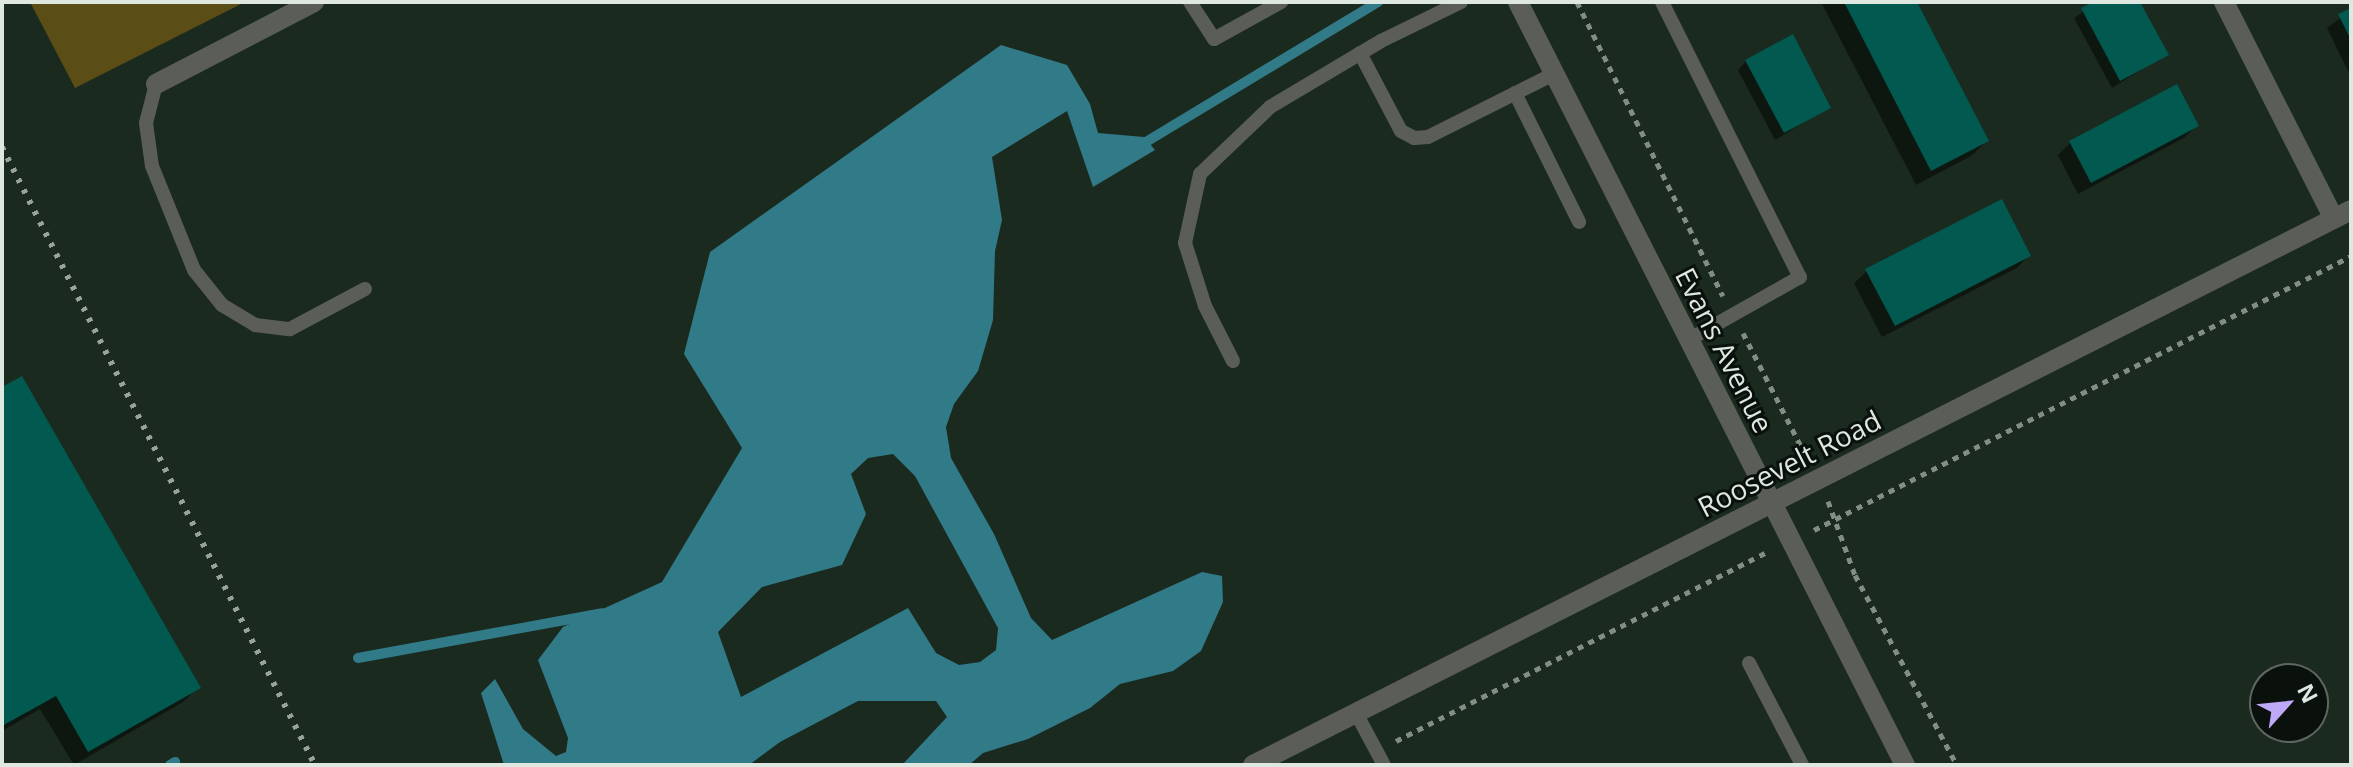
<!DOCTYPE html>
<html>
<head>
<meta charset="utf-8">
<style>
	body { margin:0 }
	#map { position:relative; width:2353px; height:767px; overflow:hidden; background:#1b2a1f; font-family:"Open Sans",sans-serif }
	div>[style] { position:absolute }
	.forest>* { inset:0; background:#5a4d16 }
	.water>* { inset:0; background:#317a87 }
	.shadow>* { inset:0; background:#0007 }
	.stream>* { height:10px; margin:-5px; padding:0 5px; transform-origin:5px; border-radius:5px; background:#317a87 }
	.building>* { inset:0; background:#01594f }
	.path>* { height:5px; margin-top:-2.5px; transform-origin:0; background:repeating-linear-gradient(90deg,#828e85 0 6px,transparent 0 12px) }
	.service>* { height:14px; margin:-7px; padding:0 7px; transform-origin:7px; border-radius:7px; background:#5b5e57 }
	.minor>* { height:20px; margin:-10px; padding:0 10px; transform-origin:10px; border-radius:10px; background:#5b5e57 }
	.tertiary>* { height:20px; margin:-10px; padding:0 10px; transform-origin:10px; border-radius:10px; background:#5b5e57 }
	.rail>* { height:6px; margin-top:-3px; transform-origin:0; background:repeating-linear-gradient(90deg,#98a39a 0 4px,transparent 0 12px) }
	span { translate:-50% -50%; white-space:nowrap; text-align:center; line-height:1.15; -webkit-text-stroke:6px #0a100c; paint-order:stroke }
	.street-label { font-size:28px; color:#dee7e0 }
	.frame { position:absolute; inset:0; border:4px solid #dee7e0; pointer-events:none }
	.north { position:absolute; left:2249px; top:663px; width:80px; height:80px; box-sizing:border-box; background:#0a100c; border:2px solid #5f6661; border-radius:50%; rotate:63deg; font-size:22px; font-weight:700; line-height:32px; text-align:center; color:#dee7e0 }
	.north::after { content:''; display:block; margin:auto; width:28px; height:36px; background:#bda9f5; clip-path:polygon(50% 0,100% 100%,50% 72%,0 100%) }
</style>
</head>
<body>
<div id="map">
	<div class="forest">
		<div style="clip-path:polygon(30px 2px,245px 2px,75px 88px)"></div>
	</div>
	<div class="water">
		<div style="clip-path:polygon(evenodd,1001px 45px,1067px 65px,1090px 104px,1098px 133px,1144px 137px,1155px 150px,1093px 187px,1067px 111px,992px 157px,1002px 220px,995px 251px,993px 320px,978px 371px,954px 404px,946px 427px,951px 458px,994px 534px,1031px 618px,1052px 640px,1202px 572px,1222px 576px,1223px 602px,1201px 651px,1173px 671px,1120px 684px,1090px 708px,1028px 739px,983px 753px,969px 765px,902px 765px,947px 717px,936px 701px,858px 701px,780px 742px,749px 765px,504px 765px,481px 693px,495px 679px,523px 729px,556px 756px,566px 752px,568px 738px,538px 660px,563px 627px,662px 582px,742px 448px,684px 354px,710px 252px,1001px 45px,893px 454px,915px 476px,998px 628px,996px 650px,980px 662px,959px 665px,936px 653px,908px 608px,741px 697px,718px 632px,762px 587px,842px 565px,866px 514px,851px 474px,868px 458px,893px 454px)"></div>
	</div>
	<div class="shadow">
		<div style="clip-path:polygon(1821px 2px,1915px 2px,1987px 141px,1971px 156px,1916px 185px)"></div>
		<div style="clip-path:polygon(2097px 2px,2138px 2px,2166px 54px,2112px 88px,2074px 18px)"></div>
		<div style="clip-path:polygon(2351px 10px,2351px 77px,2327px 28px)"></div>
		<div style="clip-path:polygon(1746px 61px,1829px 107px,1775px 140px,1738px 70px)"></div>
		<div style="clip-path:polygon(2196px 126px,2184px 138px,2078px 194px,2058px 155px,2070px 143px)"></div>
		<div style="clip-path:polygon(2029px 255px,2017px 268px,1882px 337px,1854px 283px,1867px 271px)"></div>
		<div style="clip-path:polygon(2px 390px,198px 687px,183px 702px,74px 765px,40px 709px,2px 731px)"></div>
	</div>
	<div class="stream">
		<div style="left:1136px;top:148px;width:283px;rotate:-31.1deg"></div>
		<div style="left:358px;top:658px;width:248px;rotate:-10.4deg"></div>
		<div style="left:170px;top:765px;width:6px;rotate:-31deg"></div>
	</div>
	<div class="building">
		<div style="clip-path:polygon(1844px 2px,1917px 2px,1989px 141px,1931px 171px)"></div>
		<div style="clip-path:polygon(2093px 2px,2140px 2px,2169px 55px,2120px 81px,2081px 8px)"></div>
		<div style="clip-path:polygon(2351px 8px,2351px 40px,2338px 14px)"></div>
		<div style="clip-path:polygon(1793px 34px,1831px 108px,1784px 133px,1745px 60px)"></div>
		<div style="clip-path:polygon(2177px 84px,2199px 126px,2091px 183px,2069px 141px)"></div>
		<div style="clip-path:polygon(2002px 199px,2031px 256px,1895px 326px,1865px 269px)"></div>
		<div style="clip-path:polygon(22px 376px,201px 688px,88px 752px,56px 696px,2px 726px,2px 387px)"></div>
	</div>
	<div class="path">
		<div style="left:1577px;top:2px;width:328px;rotate:63.6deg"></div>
		<div style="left:1743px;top:333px;width:138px;rotate:62.9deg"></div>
		<div style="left:1828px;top:501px;width:79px;rotate:70deg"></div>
		<div style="left:1855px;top:575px;width:216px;rotate:61.8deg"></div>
		<div style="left:1814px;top:530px;width:603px;rotate:-27.03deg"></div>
		<div style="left:1396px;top:741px;width:419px;rotate:-27deg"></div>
	</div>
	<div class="service">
		<div style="left:1190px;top:2px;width:44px;rotate:57deg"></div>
		<div style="left:1214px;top:39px;width:77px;rotate:-28.9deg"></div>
		<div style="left:1662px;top:2px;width:308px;rotate:63.4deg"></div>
		<div style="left:1800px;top:277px;width:129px;rotate:150.6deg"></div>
		<div style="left:1360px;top:53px;width:88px;rotate:62.3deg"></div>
		<div style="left:1401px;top:131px;width:15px;rotate:28deg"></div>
		<div style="left:1414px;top:138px;width:14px;rotate:-4deg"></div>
		<div style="left:1428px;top:137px;width:141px;rotate:-26.6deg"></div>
		<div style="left:156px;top:84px;width:40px;rotate:104.4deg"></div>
		<div style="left:146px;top:123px;width:43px;rotate:82.1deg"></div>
		<div style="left:152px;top:166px;width:112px;rotate:68deg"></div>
		<div style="left:194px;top:270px;width:45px;rotate:51.3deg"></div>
		<div style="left:222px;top:305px;width:39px;rotate:31deg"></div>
		<div style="left:255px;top:325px;width:35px;rotate:7deg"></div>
		<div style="left:290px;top:329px;width:85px;rotate:-28.1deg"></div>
		<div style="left:1515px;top:93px;width:144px;rotate:63.6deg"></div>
		<div style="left:1233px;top:361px;width:62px;rotate:-117deg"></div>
		<div style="left:1205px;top:306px;width:66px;rotate:-107.6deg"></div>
		<div style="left:1185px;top:243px;width:71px;rotate:-77.7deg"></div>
		<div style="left:1200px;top:174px;width:97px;rotate:-43.7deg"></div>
		<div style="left:1270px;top:107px;width:129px;rotate:-30.7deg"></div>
		<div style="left:1381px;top:41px;width:89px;rotate:-26deg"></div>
		<div style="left:1749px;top:663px;width:115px;rotate:62.5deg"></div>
		<div style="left:1356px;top:713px;width:59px;rotate:61.7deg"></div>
	</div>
	<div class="minor">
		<div style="left:2224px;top:2px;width:243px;rotate:63.1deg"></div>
		<div style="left:156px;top:84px;width:178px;rotate:-27.4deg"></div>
	</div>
	<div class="tertiary">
		<div style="left:1518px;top:2px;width:856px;rotate:63.11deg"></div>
		<div style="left:1253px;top:765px;width:1230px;rotate:-26.81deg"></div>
	</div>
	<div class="rail">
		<div style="left:2px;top:147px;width:693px;rotate:63.14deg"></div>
	</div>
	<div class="street-label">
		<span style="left:1725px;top:350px;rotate:63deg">Evans Avenue</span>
		<span style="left:1789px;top:463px;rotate:-27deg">Roosevelt Road</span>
	</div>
	<div class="frame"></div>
	<div class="north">N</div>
</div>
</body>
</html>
